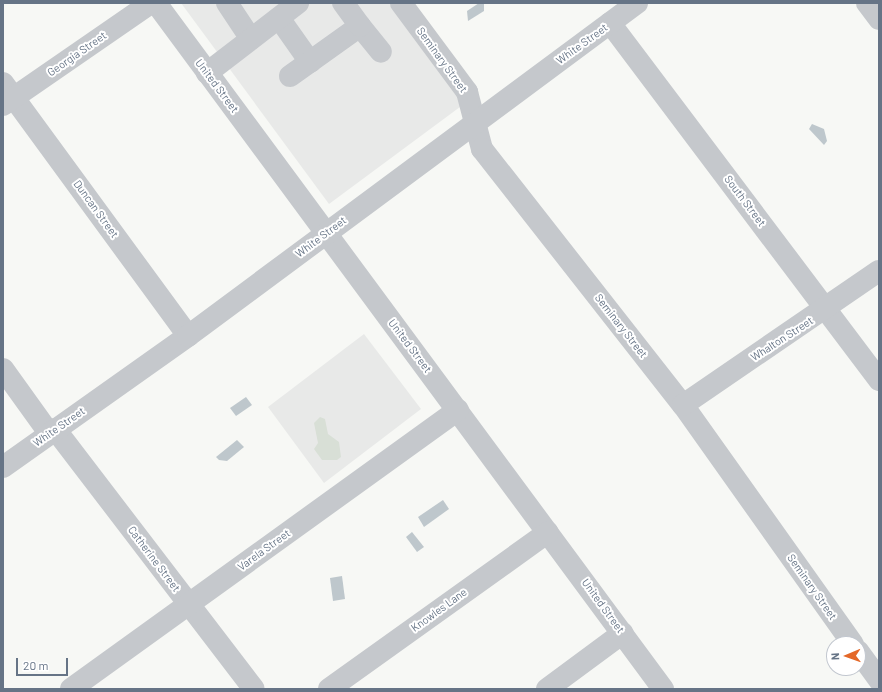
<!DOCTYPE html>
<html>
<head>
<meta charset="utf-8">
<style>
	body { margin:0 }
	#map { position:relative; width:882px; height:692px; overflow:hidden; background:#f7f8f5; font-family:Barlow,sans-serif }
	div>[style] { position:absolute }
	.built>* { inset:0; background:#e8e9e8 }
	.green>* { inset:0; background:#d8dfd6 }
	.water>* { inset:0; background:#bec7cc }
	.minor>* { height:22px; margin:-11px; padding:0 11px; transform-origin:11px; border-radius:11px; background:#c5c8cc }
	span { translate:-50% -50%; white-space:nowrap; text-align:center; line-height:1.15; -webkit-text-stroke:4px #fff; paint-order:stroke }
	.street-label { font-size:11px; color:#667486 }
	.frame { position:absolute; inset:0; border:4px solid #667486; pointer-events:none }
	.north { position:absolute; left:826px; top:636px; width:40px; height:40px; box-sizing:border-box; background:#fff; border:1px solid #c2c7cf; border-radius:50%; rotate:268deg; font-size:11px; font-weight:700; line-height:16px; text-align:center; color:#667486 }
	.north::after { content:''; display:block; margin:auto; width:14px; height:18px; background:#e46828; clip-path:polygon(50% 0,100% 100%,50% 72%,0 100%) }
	.scale { position:absolute; left:16px; top:658px; width:52px; height:18px; box-sizing:border-box; border:2px solid #667486; border-top:0; padding-left:5px; font-size:12px; line-height:14px; white-space:nowrap; color:#667486; -webkit-text-stroke:3px #fff; paint-order:stroke }
</style>
</head>
<body>
<div id="map">
	<div class="built">
		<div style="clip-path:polygon(181px 3px,390px 3px,464px 104px,329px 204px)"></div>
		<div style="clip-path:polygon(364px 334px,421px 409px,324px 483px,268px 407px)"></div>
	</div>
	<div class="green">
		<div style="clip-path:polygon(320px 417px,325px 419px,328px 434px,339px 442px,341px 457px,337px 460px,322px 460px,314px 449px,318px 443px,314px 423px)"></div>
	</div>
	<div class="water">
		<div style="clip-path:polygon(479px 3px,484px 4px,484px 11px,468px 21px,467px 11px)"></div>
		<div style="clip-path:polygon(812px 124px,824px 129px,827px 141px,824px 145px,809px 129px)"></div>
		<div style="clip-path:polygon(246px 397px,252px 405px,236px 416px,230px 408px)"></div>
		<div style="clip-path:polygon(237px 440px,244px 447px,227px 461px,219px 460px,216px 457px)"></div>
		<div style="clip-path:polygon(443px 500px,449px 509px,424px 527px,418px 517px)"></div>
		<div style="clip-path:polygon(412px 532px,424px 547px,417px 552px,406px 537px)"></div>
		<div style="clip-path:polygon(342px 576px,345px 599px,333px 601px,330px 578px)"></div>
	</div>
	<div class="minor">
		<div style="left:156px;top:3px;width:853px;rotate:53.53deg"></div>
		<div style="left:227px;top:3px;width:43px;rotate:56.3deg"></div>
		<div style="left:401px;top:3px;width:111px;rotate:53.4deg"></div>
		<div style="left:467px;top:92px;width:59px;rotate:75.3deg"></div>
		<div style="left:482px;top:149px;width:325px;rotate:51.9deg"></div>
		<div style="left:683px;top:405px;width:293px;rotate:54.6deg"></div>
		<div style="left:867px;top:3px;width:20px;rotate:53deg"></div>
		<div style="left:279px;top:18px;width:54px;rotate:54.8deg"></div>
		<div style="left:610px;top:23px;width:447px;rotate:53deg"></div>
		<div style="left:360px;top:26px;width:33px;rotate:51deg"></div>
		<div style="left:207px;top:73px;width:115px;rotate:-37.6deg"></div>
		<div style="left:290px;top:76px;width:86px;rotate:-35.5deg"></div>
		<div style="left:360px;top:26px;width:29px;rotate:-126deg"></div>
		<div style="left:3px;top:83px;width:313px;rotate:53.8deg"></div>
		<div style="left:3px;top:105px;width:180px;rotate:-34.6deg"></div>
		<div style="left:3px;top:369px;width:79px;rotate:54.3deg"></div>
		<div style="left:683px;top:405px;width:237px;rotate:-34.4deg"></div>
		<div style="left:55px;top:429px;width:327px;rotate:52.6deg"></div>
		<div style="left:3px;top:467px;width:227px;rotate:-35.3deg"></div>
		<div style="left:188px;top:336px;width:559px;rotate:-36.56deg"></div>
		<div style="left:858px;top:651px;width:36px;rotate:54deg"></div>
		<div style="left:71px;top:689px;width:477px;rotate:-35.8deg"></div>
		<div style="left:329px;top:689px;width:269px;rotate:-35.6deg"></div>
		<div style="left:547px;top:689px;width:94px;rotate:-36.4deg"></div>
	</div>
	<div class="street-label">
		<span style="left:582px;top:44px;rotate:-36deg">White Street</span>
		<span style="left:77px;top:54px;rotate:-35deg">Georgia Street</span>
		<span style="left:442px;top:60px;rotate:54deg">Seminary Street</span>
		<span style="left:217px;top:86px;rotate:53deg">United Street</span>
		<span style="left:745px;top:201px;rotate:53deg">South Street</span>
		<span style="left:96px;top:209px;rotate:54deg">Duncan Street</span>
		<span style="left:321px;top:237px;rotate:-37deg">White Street</span>
		<span style="left:621px;top:326px;rotate:52deg">Seminary Street</span>
		<span style="left:782px;top:339px;rotate:-33deg">Whalton Street</span>
		<span style="left:410px;top:346px;rotate:53deg">United Street</span>
		<span style="left:59px;top:427px;rotate:-35deg">White Street</span>
		<span style="left:264px;top:550px;rotate:-36deg">Varela Street</span>
		<span style="left:154px;top:559px;rotate:53deg">Catherine Street</span>
		<span style="left:812px;top:587px;rotate:55deg">Seminary Street</span>
		<span style="left:603px;top:606px;rotate:54deg">United Street</span>
		<span style="left:439px;top:610px;rotate:-36deg">Knowles Lane</span>
	</div>
	<div class="frame"></div>
	<div class="north">N</div>
	<div class="scale">20 m</div>
</div>
</body>
</html>
